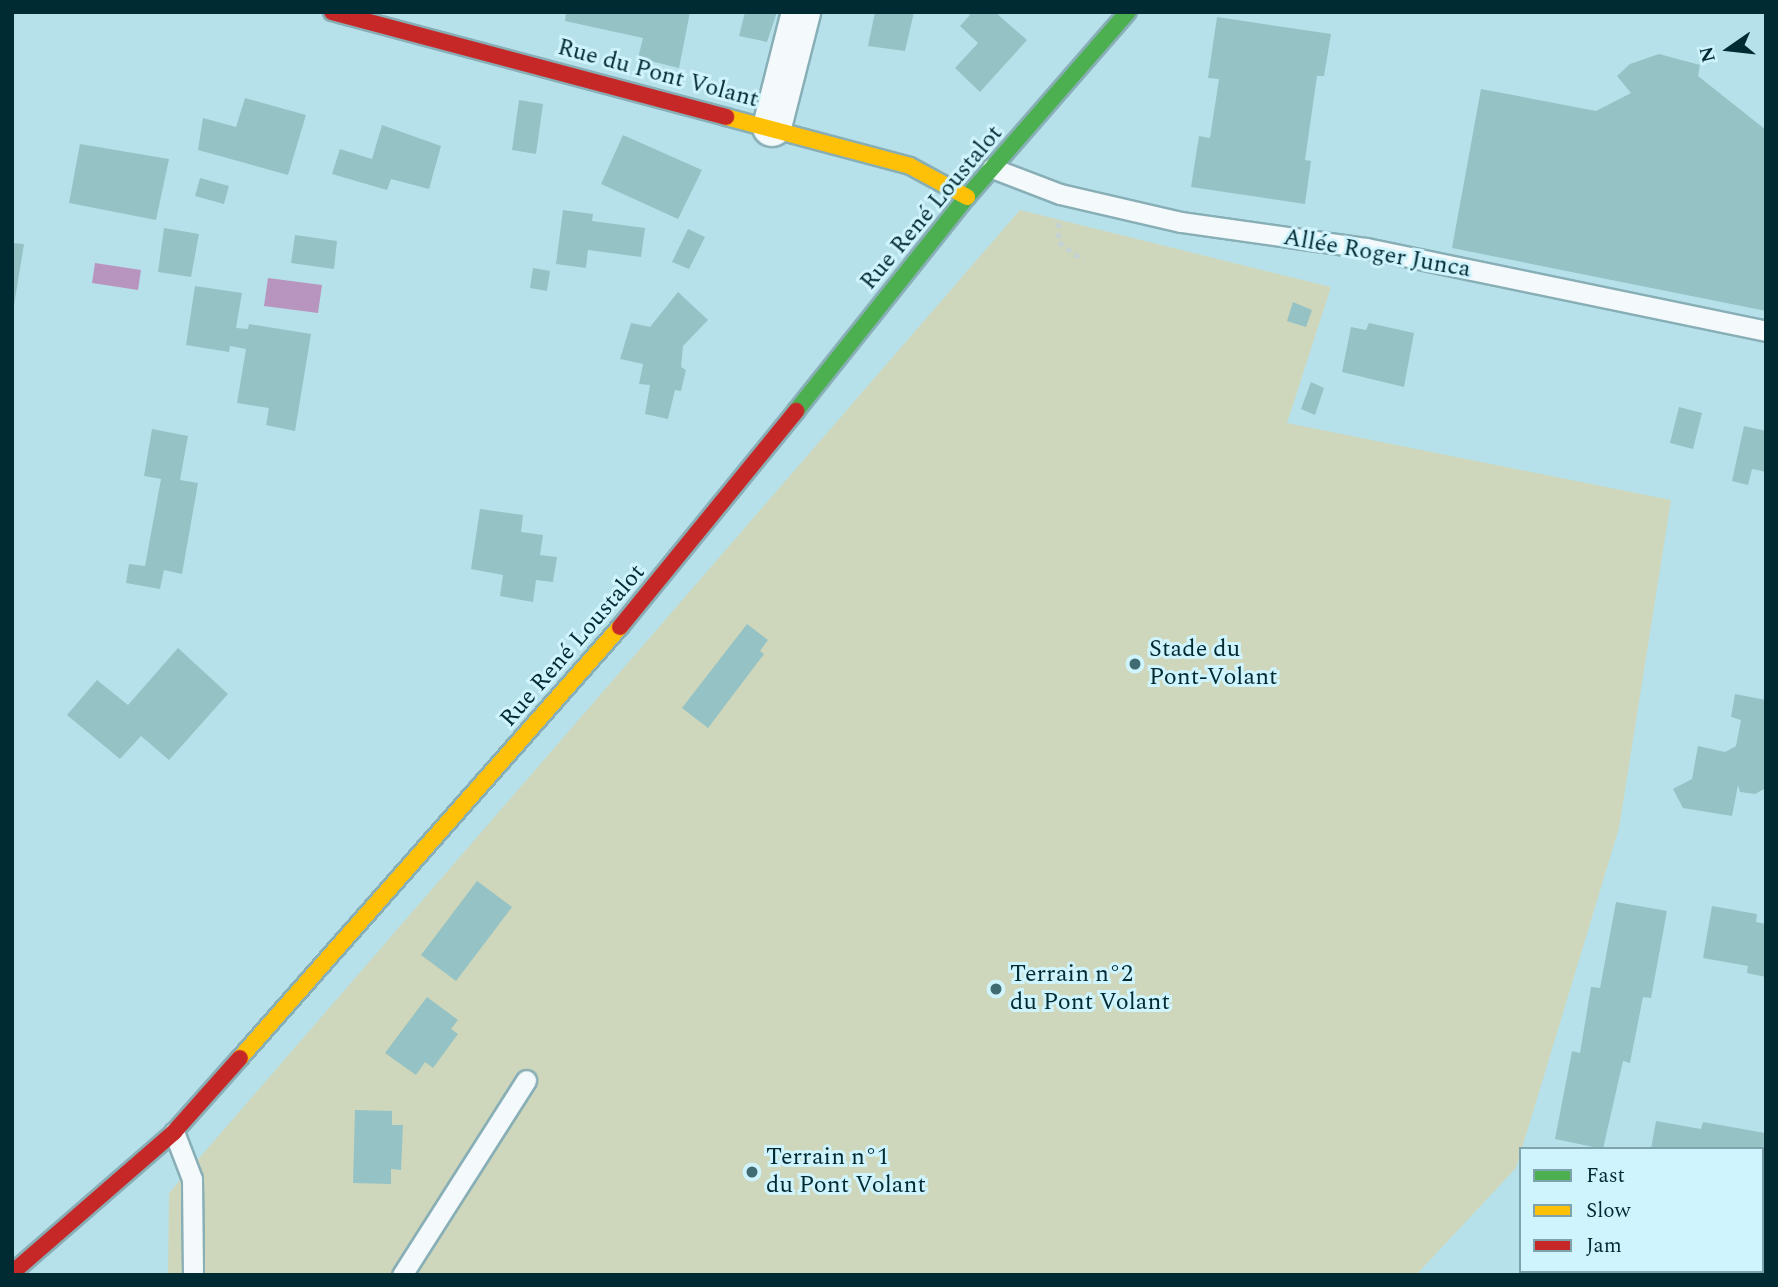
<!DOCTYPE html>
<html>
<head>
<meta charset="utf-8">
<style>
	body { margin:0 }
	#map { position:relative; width:1778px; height:1287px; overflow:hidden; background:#b7e1ea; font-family:Spectral,serif }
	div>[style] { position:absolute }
	.green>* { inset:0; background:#ced7bb }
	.water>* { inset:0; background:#b895bf }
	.building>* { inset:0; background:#95c2c5 }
	.path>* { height:4.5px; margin-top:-2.25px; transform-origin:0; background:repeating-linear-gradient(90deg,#c4d2d4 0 5px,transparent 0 10px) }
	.roads { filter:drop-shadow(2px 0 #88aeb6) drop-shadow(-2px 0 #88aeb6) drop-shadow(0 2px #88aeb6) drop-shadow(0 -2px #88aeb6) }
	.lane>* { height:19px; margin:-9.5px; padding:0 9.5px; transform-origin:9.5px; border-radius:9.5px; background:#f4fafc }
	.street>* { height:38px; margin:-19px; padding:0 19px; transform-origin:19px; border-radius:19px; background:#f4fafc }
	.fast>* { height:16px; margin:-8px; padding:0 8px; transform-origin:8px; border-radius:8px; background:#4caf50 }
	.slow>* { height:16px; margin:-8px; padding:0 8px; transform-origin:8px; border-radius:8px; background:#ffc107 }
	.jam>* { height:16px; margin:-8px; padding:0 8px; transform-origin:8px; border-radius:8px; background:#c62828 }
	.dots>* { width:19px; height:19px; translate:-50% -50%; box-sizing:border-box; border:4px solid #d0f4fd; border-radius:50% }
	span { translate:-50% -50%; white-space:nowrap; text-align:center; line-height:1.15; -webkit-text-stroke:6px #d0f4fd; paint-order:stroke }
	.street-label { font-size:24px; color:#002b33 }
	.poi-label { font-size:24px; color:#002b33 }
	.left { translate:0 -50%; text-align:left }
	.frame { position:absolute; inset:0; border:14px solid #002b33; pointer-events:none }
	.legend { position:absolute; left:1519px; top:1147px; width:245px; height:126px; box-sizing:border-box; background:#d0f4fd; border:2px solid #7da4ac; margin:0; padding:9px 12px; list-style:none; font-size:21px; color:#002b33 }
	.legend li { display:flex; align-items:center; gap:14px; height:35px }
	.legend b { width:35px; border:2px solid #7da4ac }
	.north { position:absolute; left:1694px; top:14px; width:70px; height:70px; -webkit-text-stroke:5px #d0f4fd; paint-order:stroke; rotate:256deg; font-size:19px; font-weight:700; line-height:28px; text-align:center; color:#002b33 }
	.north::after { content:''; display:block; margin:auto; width:24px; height:32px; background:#002b33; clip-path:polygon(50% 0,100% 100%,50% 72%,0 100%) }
</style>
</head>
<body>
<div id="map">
	<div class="green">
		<div style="clip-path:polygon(1020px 210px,1331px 287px,1287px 423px,1671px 500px,1619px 828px,1516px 1168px,1416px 1275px,168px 1275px,169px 1193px)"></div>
	</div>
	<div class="water">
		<div style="clip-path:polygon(95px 263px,141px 270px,138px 290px,92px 283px)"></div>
		<div style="clip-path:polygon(268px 278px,322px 285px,318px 313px,264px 306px)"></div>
	</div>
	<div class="building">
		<div style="clip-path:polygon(566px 12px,690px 12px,679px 68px,638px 58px,643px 38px,565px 21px)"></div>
		<div style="clip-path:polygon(745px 12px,777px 12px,767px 42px,739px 36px)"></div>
		<div style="clip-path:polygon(875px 12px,914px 12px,905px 51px,868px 46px)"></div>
		<div style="clip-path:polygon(967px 12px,995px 12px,1027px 40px,980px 92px,955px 68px,978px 43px,960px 26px,970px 15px)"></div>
		<div style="clip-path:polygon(1217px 17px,1331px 34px,1324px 76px,1317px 76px,1305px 160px,1311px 161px,1305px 204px,1191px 187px,1199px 136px,1210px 138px,1219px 79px,1208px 78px)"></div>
		<div style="clip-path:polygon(1659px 54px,1700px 65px,1698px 76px,1766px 130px,1766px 311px,1452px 248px,1481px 89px,1596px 111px,1631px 93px,1617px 76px,1630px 64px)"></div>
		<div style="clip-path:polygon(245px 98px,306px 115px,288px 175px,198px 150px,203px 118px,236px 127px)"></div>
		<div style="clip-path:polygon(519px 100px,543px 104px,536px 154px,512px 150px)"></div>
		<div style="clip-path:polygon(382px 125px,441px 146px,429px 189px,391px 179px,387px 190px,332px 174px,340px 149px,372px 159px)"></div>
		<div style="clip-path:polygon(623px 135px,702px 170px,678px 219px,601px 184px)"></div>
		<div style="clip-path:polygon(80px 144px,169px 159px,156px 220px,69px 203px)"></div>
		<div style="clip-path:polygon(200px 178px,229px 186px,224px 204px,195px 196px)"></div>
		<div style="clip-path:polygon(563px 210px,593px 214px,592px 221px,645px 228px,641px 257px,588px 250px,586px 268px,556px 264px)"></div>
		<div style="clip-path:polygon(164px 228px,199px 234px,191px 277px,158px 272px)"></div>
		<div style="clip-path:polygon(688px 229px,705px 237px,689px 269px,672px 262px)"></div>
		<div style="clip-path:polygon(295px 235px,337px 241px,334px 269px,291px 263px)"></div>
		<div style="clip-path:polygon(12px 243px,24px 244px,14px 305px,12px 305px)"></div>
		<div style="clip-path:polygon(533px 268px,550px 271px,547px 291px,530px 288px)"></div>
		<div style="clip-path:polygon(195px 286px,242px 293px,236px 328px,248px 329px,249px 324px,311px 334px,295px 431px,266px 425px,269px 408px,237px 403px,246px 349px,230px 346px,229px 352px,186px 345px)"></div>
		<div style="clip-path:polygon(678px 292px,708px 320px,683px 346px,681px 367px,686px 370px,681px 391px,675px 390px,668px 419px,645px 414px,650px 385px,639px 384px,643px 364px,620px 359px,631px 323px,650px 327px)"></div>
		<div style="clip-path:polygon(1293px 302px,1312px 310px,1306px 327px,1287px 321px)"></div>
		<div style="clip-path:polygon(1369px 323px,1414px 333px,1404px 387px,1342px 372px,1351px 327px,1366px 330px)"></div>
		<div style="clip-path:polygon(1311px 382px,1324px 388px,1315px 415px,1301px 409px)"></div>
		<div style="clip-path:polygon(1679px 407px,1702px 413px,1693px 449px,1670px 443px)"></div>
		<div style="clip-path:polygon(1744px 426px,1766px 431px,1766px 472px,1752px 469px,1748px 485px,1732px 481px)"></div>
		<div style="clip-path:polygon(152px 429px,188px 436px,180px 480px,198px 483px,182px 574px,164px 570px,160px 589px,126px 583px,129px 564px,145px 566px,161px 479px,144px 476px)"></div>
		<div style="clip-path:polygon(480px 509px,523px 515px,521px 532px,543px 535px,540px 555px,557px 557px,553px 582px,536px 580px,533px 602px,500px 596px,503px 575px,471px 569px)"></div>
		<div style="clip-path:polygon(747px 624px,768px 640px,760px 651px,764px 654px,708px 728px,682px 708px)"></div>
		<div style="clip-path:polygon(178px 648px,228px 694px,169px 760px,141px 736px,120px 759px,67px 715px,97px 680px,128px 705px)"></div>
		<div style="clip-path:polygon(1735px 694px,1766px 700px,1766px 788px,1755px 794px,1740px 792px,1738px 785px,1732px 816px,1683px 808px,1673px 789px,1692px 779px,1698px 746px,1725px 752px,1736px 746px,1741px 720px,1731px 717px)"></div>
		<div style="clip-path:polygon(477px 881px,512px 907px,456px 981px,421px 955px)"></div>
		<div style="clip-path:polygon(1616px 902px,1667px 911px,1651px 998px,1643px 997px,1630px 1063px,1623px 1061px,1603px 1149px,1555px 1139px,1572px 1051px,1580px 1053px,1591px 987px,1600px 988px)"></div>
		<div style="clip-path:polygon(1712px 906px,1757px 914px,1756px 922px,1766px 924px,1766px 977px,1747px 973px,1748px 966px,1703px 958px)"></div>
		<div style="clip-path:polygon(427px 997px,458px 1020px,451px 1029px,458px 1034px,433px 1068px,425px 1062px,416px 1075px,385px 1053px)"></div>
		<div style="clip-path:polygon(355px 1110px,392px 1111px,392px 1125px,403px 1125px,401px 1170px,391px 1169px,391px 1184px,353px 1183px)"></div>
		<div style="clip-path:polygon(1656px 1121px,1701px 1129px,1703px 1122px,1765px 1133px,1766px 1191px,1762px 1149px,1651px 1149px)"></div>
	</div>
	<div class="path">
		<div style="left:1059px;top:223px;width:19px;rotate:90deg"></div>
		<div style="left:1059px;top:242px;width:31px;rotate:37deg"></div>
	</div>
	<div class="roads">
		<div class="lane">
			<div style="left:992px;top:168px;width:73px;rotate:20.9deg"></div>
			<div style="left:1060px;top:194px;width:124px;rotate:13deg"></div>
			<div style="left:1181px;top:222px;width:187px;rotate:8deg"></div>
			<div style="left:1366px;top:248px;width:409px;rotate:11.7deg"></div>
			<div style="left:174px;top:1132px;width:50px;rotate:69deg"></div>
			<div style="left:192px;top:1179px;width:96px;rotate:89.4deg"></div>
			<div style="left:402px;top:1275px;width:231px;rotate:-57.5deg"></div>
		</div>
		<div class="street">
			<div style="left:772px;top:127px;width:119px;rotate:-75.8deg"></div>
		</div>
		<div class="fast">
			<div style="left:796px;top:411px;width:274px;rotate:-51.4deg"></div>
			<div style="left:967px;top:197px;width:245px;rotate:-49deg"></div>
		</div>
		<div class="slow">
			<div style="left:726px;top:117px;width:190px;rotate:14.9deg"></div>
			<div style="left:910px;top:166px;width:65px;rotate:28.5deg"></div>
			<div style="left:240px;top:1058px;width:575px;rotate:-48.6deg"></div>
		</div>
		<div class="jam">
			<div style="left:332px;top:12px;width:408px;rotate:14.9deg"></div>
			<div style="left:620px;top:627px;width:279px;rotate:-50.8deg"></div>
			<div style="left:12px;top:1273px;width:215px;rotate:-41deg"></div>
			<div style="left:174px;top:1132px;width:99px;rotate:-48.3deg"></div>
		</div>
	</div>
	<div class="dots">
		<div style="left:1135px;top:664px;background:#406b73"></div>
		<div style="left:996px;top:989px;background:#406b73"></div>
		<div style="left:752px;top:1172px;background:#406b73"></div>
	</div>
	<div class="street-label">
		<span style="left:658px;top:74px;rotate:15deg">Rue du Pont Volant</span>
		<span style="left:932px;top:208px;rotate:-50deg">Rue René Loustalot</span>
		<span style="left:1377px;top:254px;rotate:10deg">Allée Roger Junca</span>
		<span style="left:573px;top:646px;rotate:-49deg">Rue René Loustalot</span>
	</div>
	<div class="poi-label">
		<span class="left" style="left:1149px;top:664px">Stade du<br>Pont-Volant</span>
		<span class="left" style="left:1010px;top:989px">Terrain n°2<br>du Pont Volant</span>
		<span class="left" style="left:766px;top:1172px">Terrain n°1<br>du Pont Volant</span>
	</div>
	<div class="frame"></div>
	<ul class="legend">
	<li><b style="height:9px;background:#4caf50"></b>Fast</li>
	<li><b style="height:9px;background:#ffc107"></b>Slow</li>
	<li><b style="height:9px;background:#c62828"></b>Jam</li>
	</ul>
	<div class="north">N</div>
</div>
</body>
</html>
